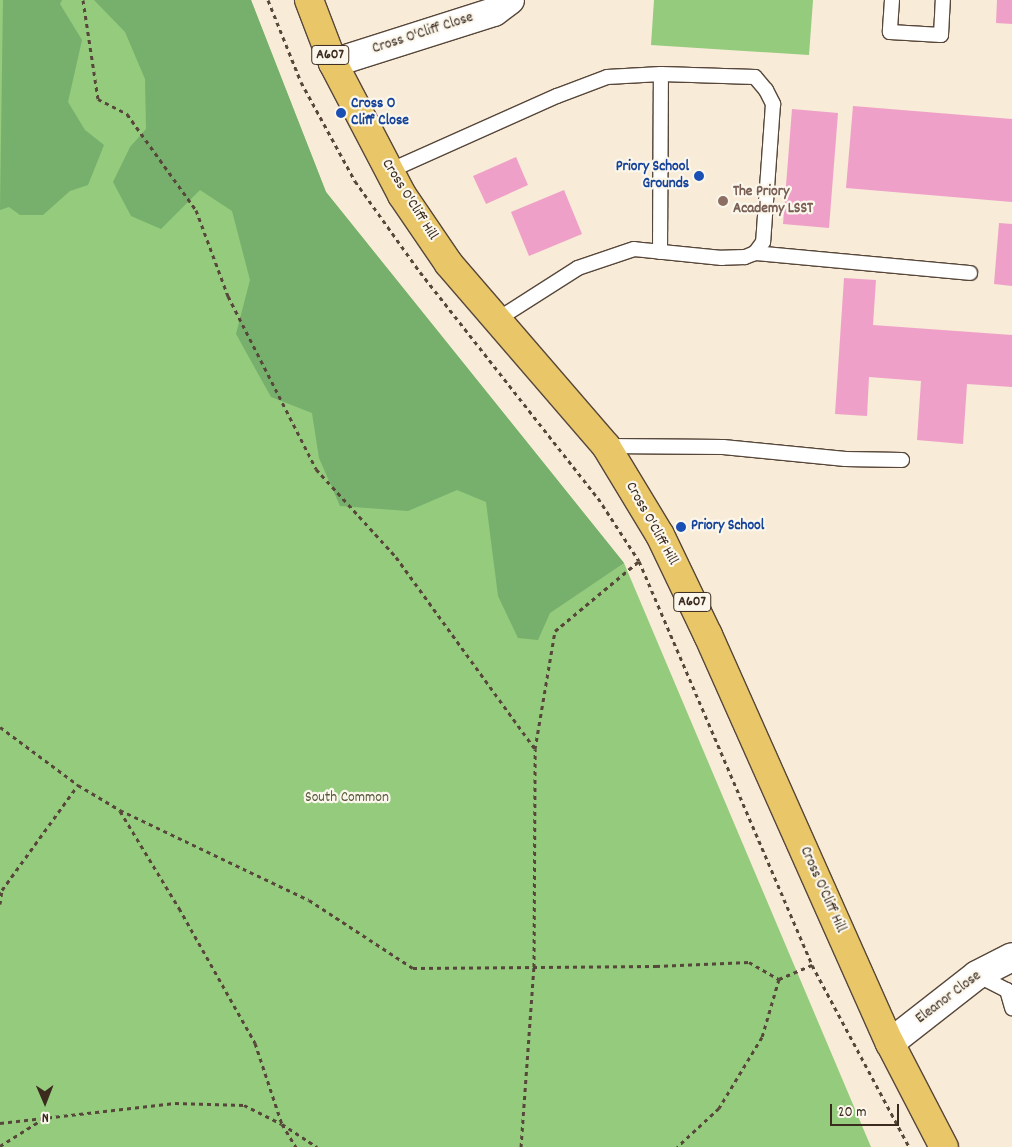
<!DOCTYPE html>
<html>
<head>
<meta charset="utf-8">
<style>
	body { margin:0 }
	#map { position:relative; width:1012px; height:1147px; overflow:hidden; background:#f8ebd7; font-family:Dekko,sans-serif }
	div>[style] { position:absolute }
	.green>* { inset:0; background:#94cb7d }
	.forest>* { inset:0; background:#77af6c }
	.building>* { inset:0; background:#efa0c8 }
	.path>* { height:3px; margin-top:-1.5px; transform-origin:0; background:repeating-linear-gradient(90deg,#57473a 0 4px,transparent 0 8px) }
	.roads { filter:drop-shadow(1px 0 #57473a) drop-shadow(-1px 0 #57473a) drop-shadow(0 1px #57473a) drop-shadow(0 -1px #57473a) }
	.lane>* { height:14px; margin:-7px; padding:0 7px; transform-origin:7px; border-radius:7px; background:#fff }
	.street>* { height:28px; margin:-14px; padding:0 14px; transform-origin:14px; border-radius:14px; background:#fff }
	.primary>* { height:28px; margin:-14px; padding:0 14px; transform-origin:14px; border-radius:14px; background:#e9c769 }
	.dots>* { width:14px; height:14px; translate:-50% -50%; box-sizing:border-box; border:2px solid #fbf7ec; border-radius:50% }
	span { translate:-50% -50%; white-space:nowrap; text-align:center; line-height:1.15; -webkit-text-stroke:4.5px #fbf7ec; paint-order:stroke }
	.shield-label span { padding:1px 4px; background:#fbf7ec; border:1px solid; border-radius:4px; -webkit-text-stroke-width:0 }
	.shield-label { font-size:14px; color:#3b2a1e; font-weight:700 }
	.street-label { font-size:15px; color:#3b2a1e }
	.transit-label { font-size:15px; color:#164399; font-weight:700 }
	.left { translate:0 -50%; text-align:left }
	.right { translate:-100% -50%; text-align:right }
	.education-label { font-size:15px; color:#785e54; font-weight:700 }
	.park-label { font-size:15px; color:#565a3a }
	.north { position:absolute; left:20px; top:1077px; width:50px; height:50px; -webkit-text-stroke:4px #fbf7ec; paint-order:stroke; rotate:179deg; font-size:14px; font-weight:700; line-height:20px; text-align:center; color:#3b2a1e }
	.north::after { content:''; display:block; margin:auto; width:18px; height:22px; background:#3b2a1e; clip-path:polygon(50% 0,100% 100%,50% 72%,0 100%) }
	.scale { position:absolute; left:830px; top:1104px; width:69px; height:22px; box-sizing:border-box; border:2px solid #3b2a1e; border-top:0; padding-left:6px; font-size:15px; line-height:18px; white-space:nowrap; color:#3b2a1e; -webkit-text-stroke:4px #fbf7ec; paint-order:stroke }
</style>
</head>
<body>
<div id="map">
	<div class="green">
		<div style="clip-path:polygon(0 0,251px 0,326px 192px,624px 563px,871px 1147px,0 1147px)"></div>
		<div style="clip-path:polygon(654px 0,813px 0,809px 55px,651px 45px)"></div>
	</div>
	<div class="forest">
		<div style="clip-path:polygon(3px 0,62px 0,60px 4px,82px 40px,68px 102px,85px 130px,104px 145px,88px 185px,70px 191px,43px 215px,20px 215px,9px 207px,0 210px)"></div>
		<div style="clip-path:polygon(94px 0,251px 0,326px 192px,624px 563px,550px 613px,538px 640px,518px 638px,498px 596px,486px 502px,457px 490px,408px 511px,340px 506px,319px 458px,312px 413px,271px 397px,236px 334px,250px 280px,232px 211px,200px 190px,161px 229px,131px 216px,113px 182px,130px 147px,146px 129px,145px 79px,125px 32px)"></div>
	</div>
	<div class="building">
		<div style="clip-path:polygon(997px 0,1012px 0,1012px 24px,996px 23px)"></div>
		<div style="clip-path:polygon(853px 106px,1012px 119px,1012px 202px,846px 188px)"></div>
		<div style="clip-path:polygon(792px 109px,838px 113px,829px 228px,783px 224px)"></div>
		<div style="clip-path:polygon(516px 157px,528px 185px,486px 204px,473px 176px)"></div>
		<div style="clip-path:polygon(564px 190px,582px 234px,529px 256px,511px 212px)"></div>
		<div style="clip-path:polygon(999px 223px,1012px 224px,1012px 286px,994px 284px)"></div>
		<div style="clip-path:polygon(844px 278px,876px 280px,873px 325px,1012px 335px,1012px 387px,967px 384px,963px 444px,917px 440px,921px 381px,869px 377px,867px 416px,835px 414px)"></div>
	</div>
	<div class="path">
		<div style="left:83px;top:0;width:100px;rotate:81.4deg"></div>
		<div style="left:98px;top:99px;width:33px;rotate:27deg"></div>
		<div style="left:127px;top:114px;width:118px;rotate:54.3deg"></div>
		<div style="left:196px;top:210px;width:92px;rotate:69.6deg"></div>
		<div style="left:228px;top:296px;width:194px;rotate:63deg"></div>
		<div style="left:316px;top:469px;width:119px;rotate:47.7deg"></div>
		<div style="left:396px;top:557px;width:237px;rotate:54.1deg"></div>
		<div style="left:268px;top:0;width:88px;rotate:68.1deg"></div>
		<div style="left:301px;top:82px;width:113px;rotate:61.4deg"></div>
		<div style="left:355px;top:181px;width:112px;rotate:54.5deg"></div>
		<div style="left:420px;top:272px;width:288px;rotate:51.8deg"></div>
		<div style="left:598px;top:498px;width:75px;rotate:56.9deg"></div>
		<div style="left:639px;top:561px;width:439px;rotate:66.8deg"></div>
		<div style="left:812px;top:965px;width:206px;rotate:61.9deg"></div>
		<div style="left:0;top:727px;width:97px;rotate:36.6deg"></div>
		<div style="left:78px;top:785px;width:49px;rotate:30.8deg"></div>
		<div style="left:120px;top:810px;width:209px;rotate:25.5deg"></div>
		<div style="left:309px;top:900px;width:124px;rotate:33.2deg"></div>
		<div style="left:413px;top:968px;width:243px;rotate:-0.5deg"></div>
		<div style="left:656px;top:966px;width:93px;rotate:-2.5deg"></div>
		<div style="left:749px;top:962px;width:34px;rotate:30deg"></div>
		<div style="left:779px;top:979px;width:60px;rotate:106.3deg"></div>
		<div style="left:762px;top:1037px;width:83px;rotate:121.2deg"></div>
		<div style="left:719px;top:1108px;width:57px;rotate:137.1deg"></div>
		<div style="left:120px;top:811px;width:114px;rotate:58.7deg"></div>
		<div style="left:179px;top:908px;width:155px;rotate:60.6deg"></div>
		<div style="left:255px;top:1043px;width:85px;rotate:71.6deg"></div>
		<div style="left:282px;top:1124px;width:27px;rotate:59deg"></div>
		<div style="left:0;top:904px;width:14px;rotate:-82deg"></div>
		<div style="left:2px;top:890px;width:130px;rotate:-54.1deg"></div>
		<div style="left:779px;top:979px;width:36px;rotate:-23deg"></div>
		<div style="left:0;top:1123px;width:176px;rotate:-6.5deg"></div>
		<div style="left:175px;top:1103px;width:69px;rotate:1.7deg"></div>
		<div style="left:244px;top:1105px;width:42px;rotate:26.6deg"></div>
		<div style="left:282px;top:1124px;width:42px;rotate:33.3deg"></div>
		<div style="left:0;top:1146px;width:54px;rotate:-32.2deg"></div>
		<div style="left:521px;top:1147px;width:180px;rotate:-85.9deg"></div>
		<div style="left:534px;top:967px;width:218px;rotate:-89.7deg"></div>
		<div style="left:535px;top:749px;width:120px;rotate:-80.4deg"></div>
		<div style="left:555px;top:631px;width:109px;rotate:-39.8deg"></div>
	</div>
	<div class="roads">
		<div class="lane">
			<div style="left:892px;top:0;width:32px;rotate:94deg"></div>
			<div style="left:890px;top:32px;width:51px;rotate:3.4deg"></div>
			<div style="left:941px;top:35px;width:35px;rotate:-87deg"></div>
			<div style="left:389px;top:171px;width:184px;rotate:-24.1deg"></div>
			<div style="left:557px;top:96px;width:53px;rotate:-20.8deg"></div>
			<div style="left:607px;top:77px;width:54px;rotate:-3.2deg"></div>
			<div style="left:661px;top:74px;width:94px;rotate:1.8deg"></div>
			<div style="left:755px;top:77px;width:17px;rotate:50deg"></div>
			<div style="left:766px;top:90px;width:16px;rotate:63deg"></div>
			<div style="left:773px;top:104px;width:138px;rotate:94.1deg"></div>
			<div style="left:763px;top:242px;width:14px;rotate:126deg"></div>
			<div style="left:755px;top:253px;width:11px;rotate:158deg"></div>
			<div style="left:745px;top:257px;width:23px;rotate:178deg"></div>
			<div style="left:722px;top:258px;width:88px;rotate:-174.2deg"></div>
			<div style="left:634px;top:249px;width:59px;rotate:161.3deg"></div>
			<div style="left:578px;top:268px;width:95px;rotate:147.5deg"></div>
			<div style="left:660px;top:252px;width:178px;rotate:-89.7deg"></div>
			<div style="left:755px;top:253px;width:216px;rotate:5.3deg"></div>
			<div style="left:606px;top:446px;width:117px;rotate:0.5deg"></div>
			<div style="left:723px;top:447px;width:123px;rotate:5.6deg"></div>
			<div style="left:845px;top:459px;width:57px;rotate:1deg"></div>
			<div style="left:977px;top:975px;width:34px;rotate:27deg"></div>
			<div style="left:1007px;top:990px;width:19px;rotate:74deg"></div>
		</div>
		<div class="street">
			<div style="left:333px;top:63px;width:169px;rotate:-17.6deg"></div>
			<div style="left:494px;top:12px;width:20px;rotate:-37deg"></div>
			<div style="left:890px;top:1043px;width:110px;rotate:-38deg"></div>
			<div style="left:977px;top:975px;width:39px;rotate:-27deg"></div>
		</div>
		<div class="primary">
			<div style="left:309px;top:0;width:67px;rotate:69.1deg"></div>
			<div style="left:333px;top:63px;width:149px;rotate:62.4deg"></div>
			<div style="left:402px;top:195px;width:83px;rotate:55.7deg"></div>
			<div style="left:449px;top:264px;width:240px;rotate:49.2deg"></div>
			<div style="left:606px;top:446px;width:104px;rotate:58.8deg"></div>
			<div style="left:660px;top:535px;width:111px;rotate:64.4deg"></div>
			<div style="left:708px;top:635px;width:447px;rotate:66deg"></div>
			<div style="left:890px;top:1043px;width:117px;rotate:62.6deg"></div>
		</div>
	</div>
	<div class="dots">
		<div style="left:341px;top:113px;background:#1a4fb4"></div>
		<div style="left:699px;top:176px;background:#1a4fb4"></div>
		<div style="left:723px;top:201px;background:#8d6e63"></div>
		<div style="left:681px;top:527px;background:#1a4fb4"></div>
	</div>
	<div class="shield-label">
		<span style="left:330px;top:55px">A607</span>
		<span style="left:692px;top:602px">A607</span>
	</div>
	<div class="street-label">
		<span style="left:423px;top:34px;rotate:-18deg">Cross O'Cliff Close</span>
		<span style="left:409px;top:200px;rotate:58deg">Cross O'Cliff Hill</span>
		<span style="left:651px;top:524px;rotate:61deg">Cross O'Cliff Hill</span>
		<span style="left:822px;top:890px;rotate:66deg">Cross O'Cliff Hill</span>
		<span style="left:949px;top:998px;rotate:-37deg">Eleanor Close</span>
	</div>
	<div class="transit-label">
		<span class="left" style="left:351px;top:113px">Cross O<br>Cliff Close</span>
		<span class="right" style="left:689px;top:176px">Priory School<br>Grounds</span>
		<span class="left" style="left:691px;top:527px">Priory School</span>
	</div>
	<div class="education-label">
		<span class="left" style="left:733px;top:201px">The Priory<br>Academy LSST</span>
	</div>
	<div class="park-label">
		<span style="left:347px;top:799px">South Common</span>
	</div>
	<div class="north">N</div>
	<div class="scale">20 m</div>
</div>
</body>
</html>
